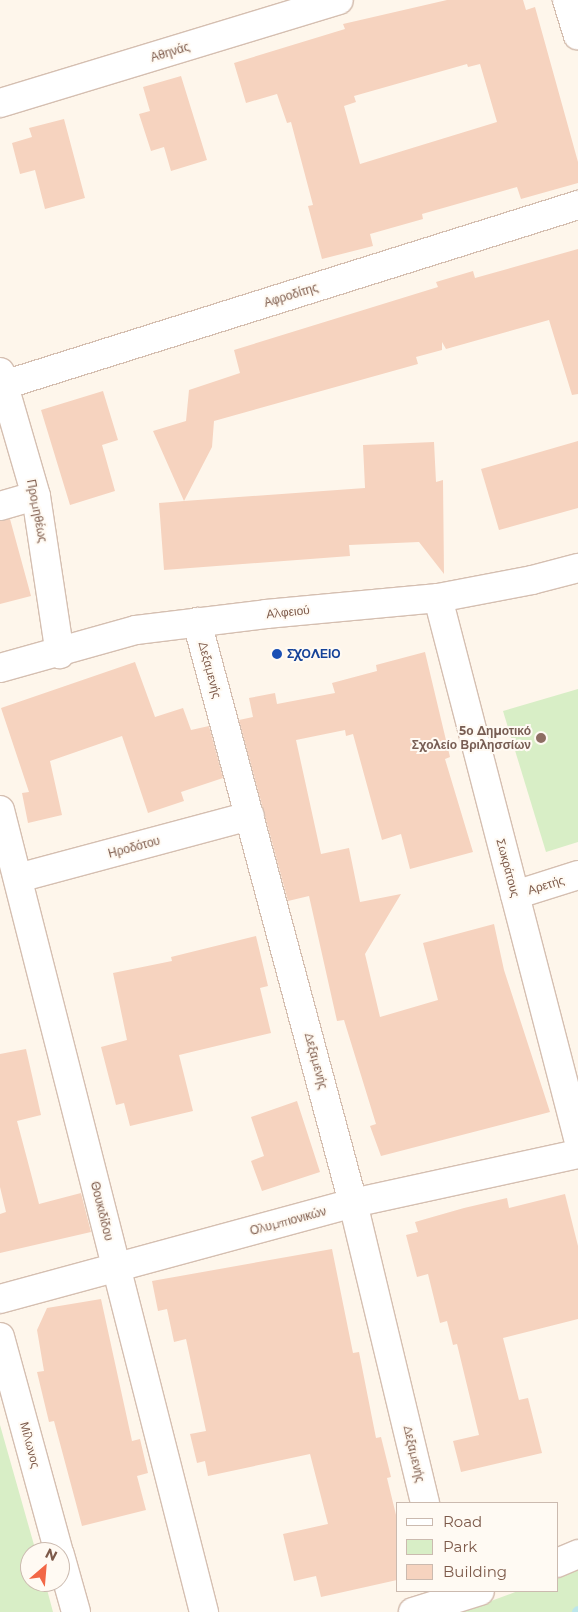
<!DOCTYPE html>
<html>
<head>
<meta charset="utf-8">
<style>
	body { margin:0 }
	#map { position:relative; width:578px; height:1612px; overflow:hidden; background:#fef6eb; font-family:Montserrat,sans-serif }
	div>[style] { position:absolute }
	.green>* { inset:0; background:#d8eec6 }
	.stream>* { height:10px; margin:-5px; padding:0 5px; transform-origin:5px; border-radius:5px; background:#bce6eb }
	.building>* { inset:0; background:#f6d3bf }
	.roads { filter:drop-shadow(1px 0 #d5bfb1) drop-shadow(-1px 0 #d5bfb1) drop-shadow(0 1px #d5bfb1) drop-shadow(0 -1px #d5bfb1) }
	.minor>* { height:28px; margin:-14px; padding:0 14px; transform-origin:14px; border-radius:14px; background:#fff }
	.tertiary>* { height:28px; margin:-14px; padding:0 14px; transform-origin:14px; border-radius:14px; background:#fff }
	.dots>* { width:14px; height:14px; translate:-50% -50%; box-sizing:border-box; border:2px solid #fffaf3; border-radius:50% }
	span { translate:-50% -50%; white-space:nowrap; text-align:center; line-height:1.15; -webkit-text-stroke:4px #fffaf3; paint-order:stroke }
	.street-label { font-size:12px; color:#7d5a4a }
	.transit-label { font-size:12px; color:#164399; font-weight:700 }
	.left { translate:0 -50%; text-align:left }
	.education-label { font-size:12px; color:#785e54; font-weight:700 }
	.right { translate:-100% -50%; text-align:right }
	.legend { position:absolute; left:396px; top:1502px; width:162px; height:90px; box-sizing:border-box; background:#fffaf3; border:1px solid #cbbaaf; margin:0; padding:6px 9px; list-style:none; font-size:15px; color:#7d5a4a }
	.legend li { display:flex; align-items:center; gap:10px; height:25px }
	.legend b { width:25px; border:1px solid #cbbaaf }
	.north { position:absolute; left:20px; top:1542px; width:50px; height:50px; box-sizing:border-box; background:#fffaf3; border:1px solid #cbbaaf; border-radius:50%; rotate:27deg; font-size:14px; font-weight:700; line-height:20px; text-align:center; color:#7d5a4a }
	.north::after { content:''; display:block; margin:auto; width:18px; height:22px; background:#f26746; clip-path:polygon(50% 0,100% 100%,50% 72%,0 100%) }
</style>
</head>
<body>
<div id="map">
	<div class="green">
		<div style="clip-path:polygon(578px 689px,578px 842px,546px 852px,503px 711px)"></div>
		<div style="clip-path:polygon(0 1425px,36px 1552px,30px 1552px,30px 1582px,45px 1582px,53px 1612px,0 1612px)"></div>
		<div style="clip-path:polygon(578px 1566px,578px 1612px,461px 1612px,518px 1591px,557px 1591px,557px 1577px)"></div>
	</div>
	<div class="stream">
		<div style="left:577px;top:1612px;width:1px;rotate:-45deg"></div>
	</div>
	<div class="building">
		<div style="clip-path:polygon(evenodd,447px 0,523px 0,526px 10px,535px 7px,578px 162px,578px 183px,521px 199px,517px 187px,422px 214px,423px 219px,370px 234px,373px 246px,322px 259px,308px 206px,313px 205px,291px 122px,287px 123px,277px 94px,246px 103px,234px 63px,345px 29px,343px 24px,447px 0,467px 64px,468px 67px,480px 64px,497px 122px,360px 164px,344px 106px,356px 102px,354px 96px,467px 64px)"></div>
		<div style="clip-path:polygon(181px 76px,207px 160px,171px 171px,164px 147px,151px 151px,139px 114px,150px 111px,143px 87px)"></div>
		<div style="clip-path:polygon(64px 119px,85px 198px,45px 209px,35px 170px,20px 174px,12px 143px,32px 137px,29px 128px)"></div>
		<div style="clip-path:polygon(578px 249px,578px 394px,572px 395px,549px 320px,446px 349px,442px 342px,442px 350px,416px 357px,418px 364px,214px 421px,212px 447px,184px 501px,365px 488px,363px 445px,434px 442px,436px 482px,443px 480px,444px 574px,419px 542px,349px 545px,350px 556px,164px 570px,159px 503px,184px 501px,153px 431px,186px 421px,189px 390px,240px 373px,234px 350px,438px 287px,436px 282px,473px 271px,475px 278px)"></div>
		<div style="clip-path:polygon(103px 391px,118px 440px,102px 445px,115px 491px,70px 505px,41px 410px)"></div>
		<div style="clip-path:polygon(578px 441px,578px 508px,499px 530px,481px 469px)"></div>
		<div style="clip-path:polygon(10px 519px,31px 596px,0 604px,0 521px)"></div>
		<div style="clip-path:polygon(425px 652px,450px 757px,445px 759px,473px 852px,410px 869px,401px 834px,382px 840px,353px 734px,346px 736px,345px 730px,296px 740px,321px 854px,349px 848px,360px 902px,401px 894px,365px 954px,380px 1017px,438px 1000px,423px 943px,494px 924px,504px 970px,550px 1112px,381px 1156px,370px 1126px,376px 1124px,344px 1020px,337px 1021px,309px 896px,288px 901px,239px 720px,253px 717px,249px 698px,275px 693px,277px 704px,335px 693px,332px 683px,377px 671px,376px 665px)"></div>
		<div style="clip-path:polygon(135px 662px,155px 717px,183px 708px,191px 730px,209px 726px,223px 778px,181px 792px,184px 801px,148px 813px,122px 736px,50px 761px,62px 815px,28px 823px,22px 793px,29px 792px,1px 708px)"></div>
		<div style="clip-path:polygon(256px 936px,268px 986px,260px 988px,271px 1033px,179px 1055px,193px 1111px,130px 1126px,124px 1103px,116px 1105px,101px 1047px,127px 1040px,113px 973px,172px 961px,171px 957px)"></div>
		<div style="clip-path:polygon(26px 1049px,41px 1115px,17px 1121px,39px 1204px,81px 1193px,91px 1232px,0 1253px,0 1214px,6px 1212px,0 1187px,0 1054px)"></div>
		<div style="clip-path:polygon(297px 1101px,320px 1172px,262px 1191px,251px 1161px,264px 1156px,251px 1117px)"></div>
		<div style="clip-path:polygon(565px 1194px,578px 1246px,578px 1319px,503px 1338px,519px 1400px,528px 1398px,542px 1453px,461px 1472px,453px 1441px,479px 1435px,457px 1344px,453px 1345px,447px 1321px,440px 1323px,428px 1274px,417px 1277px,406px 1235px,418px 1232px,415px 1222px,464px 1208px,507px 1198px,509px 1208px)"></div>
		<div style="clip-path:polygon(332px 1249px,353px 1353px,359px 1352px,376px 1438px,381px 1437px,391px 1477px,387px 1478px,397px 1519px,397px 1580px,321px 1597px,316px 1576px,294px 1581px,283px 1534px,328px 1524px,310px 1454px,208px 1476px,205px 1461px,197px 1463px,190px 1434px,206px 1431px,186px 1339px,174px 1342px,167px 1309px,158px 1311px,152px 1281px)"></div>
		<div style="clip-path:polygon(101px 1299px,132px 1441px,140px 1439px,148px 1473px,137px 1476px,146px 1510px,82px 1526px,54px 1421px,49px 1422px,37px 1372px,44px 1371px,37px 1330px,47px 1308px)"></div>
	</div>
	<div class="roads">
		<div class="minor">
			<div style="left:567px;top:0;width:37px;rotate:73deg"></div>
			<div style="left:0;top:103px;width:354px;rotate:-16.9deg"></div>
			<div style="left:0;top:372px;width:129px;rotate:73.8deg"></div>
			<div style="left:36px;top:496px;width:160px;rotate:81.4deg"></div>
			<div style="left:4px;top:385px;width:602px;rotate:-17.41deg"></div>
			<div style="left:0;top:506px;width:37px;rotate:-16deg"></div>
			<div style="left:438px;top:598px;width:558px;rotate:75.47deg"></div>
			<div style="left:197px;top:622px;width:602px;rotate:74.97deg"></div>
			<div style="left:353px;top:1203px;width:309px;rotate:76.5deg"></div>
			<div style="left:0;top:810px;width:828px;rotate:75.73deg"></div>
			<div style="left:18px;top:878px;width:240px;rotate:-15deg"></div>
			<div style="left:515px;top:895px;width:66px;rotate:-17.6deg"></div>
			<div style="left:0;top:1299px;width:366px;rotate:-15.2deg"></div>
			<div style="left:353px;top:1203px;width:230px;rotate:-12.3deg"></div>
			<div style="left:0;top:1337px;width:223px;rotate:74.7deg"></div>
			<div style="left:60px;top:1555px;width:59px;rotate:74.3deg"></div>
			<div style="left:557px;top:1563px;width:23px;rotate:-23deg"></div>
			<div style="left:413px;top:1612px;width:70px;rotate:-17.4deg"></div>
		</div>
		<div class="tertiary">
			<div style="left:0;top:668px;width:141px;rotate:-15.6deg"></div>
			<div style="left:136px;top:630px;width:131px;rotate:-7deg"></div>
			<div style="left:266px;top:614px;width:173px;rotate:-5.3deg"></div>
			<div style="left:438px;top:598px;width:96px;rotate:-10.8deg"></div>
			<div style="left:532px;top:580px;width:48px;rotate:-14.6deg"></div>
		</div>
	</div>
	<div class="dots">
		<div style="left:277px;top:654px;background:#1a4fb4"></div>
		<div style="left:541px;top:738px;background:#8d6e63"></div>
	</div>
	<div class="street-label">
		<span style="left:170px;top:52px;rotate:-17deg">Αθηνάς</span>
		<span style="left:291px;top:295px;rotate:-17deg">Αφροδίτης</span>
		<span style="left:37px;top:511px;rotate:79deg">Προμηθέως</span>
		<span style="left:288px;top:612px;rotate:-6deg">Αλφειού</span>
		<span style="left:210px;top:670px;rotate:75deg">Δεξαμενής</span>
		<span style="left:134px;top:847px;rotate:-15deg">Ηροδότου</span>
		<span style="left:508px;top:868px;rotate:75deg">Σωκράτους</span>
		<span style="left:546px;top:885px;rotate:-17deg">Αρετής</span>
		<span style="left:316px;top:1061px;rotate:75deg">Δεξαμενής</span>
		<span style="left:102px;top:1211px;rotate:76deg">Θουκιδίδου</span>
		<span style="left:288px;top:1221px;rotate:-15deg">Ολυμπιονικών</span>
		<span style="left:30px;top:1445px;rotate:75deg">Μίλωνος</span>
		<span style="left:414px;top:1454px;rotate:77deg">Δεξαμενής</span>
	</div>
	<div class="transit-label">
		<span class="left" style="left:287px;top:654px">ΣΧΟΛΕΙΟ</span>
	</div>
	<div class="education-label">
		<span class="right" style="left:531px;top:738px">5ο Δημοτικό<br>Σχολείο Βριλησσίων</span>
	</div>
	<ul class="legend">
	<li><b style="height:6px;background:#fff"></b>Road</li>
	<li><b style="height:14px;background:#d8eec6"></b>Park</li>
	<li><b style="height:14px;background:#f6d3bf"></b>Building</li>
	</ul>
	<div class="north">N</div>
</div>
</body>
</html>
